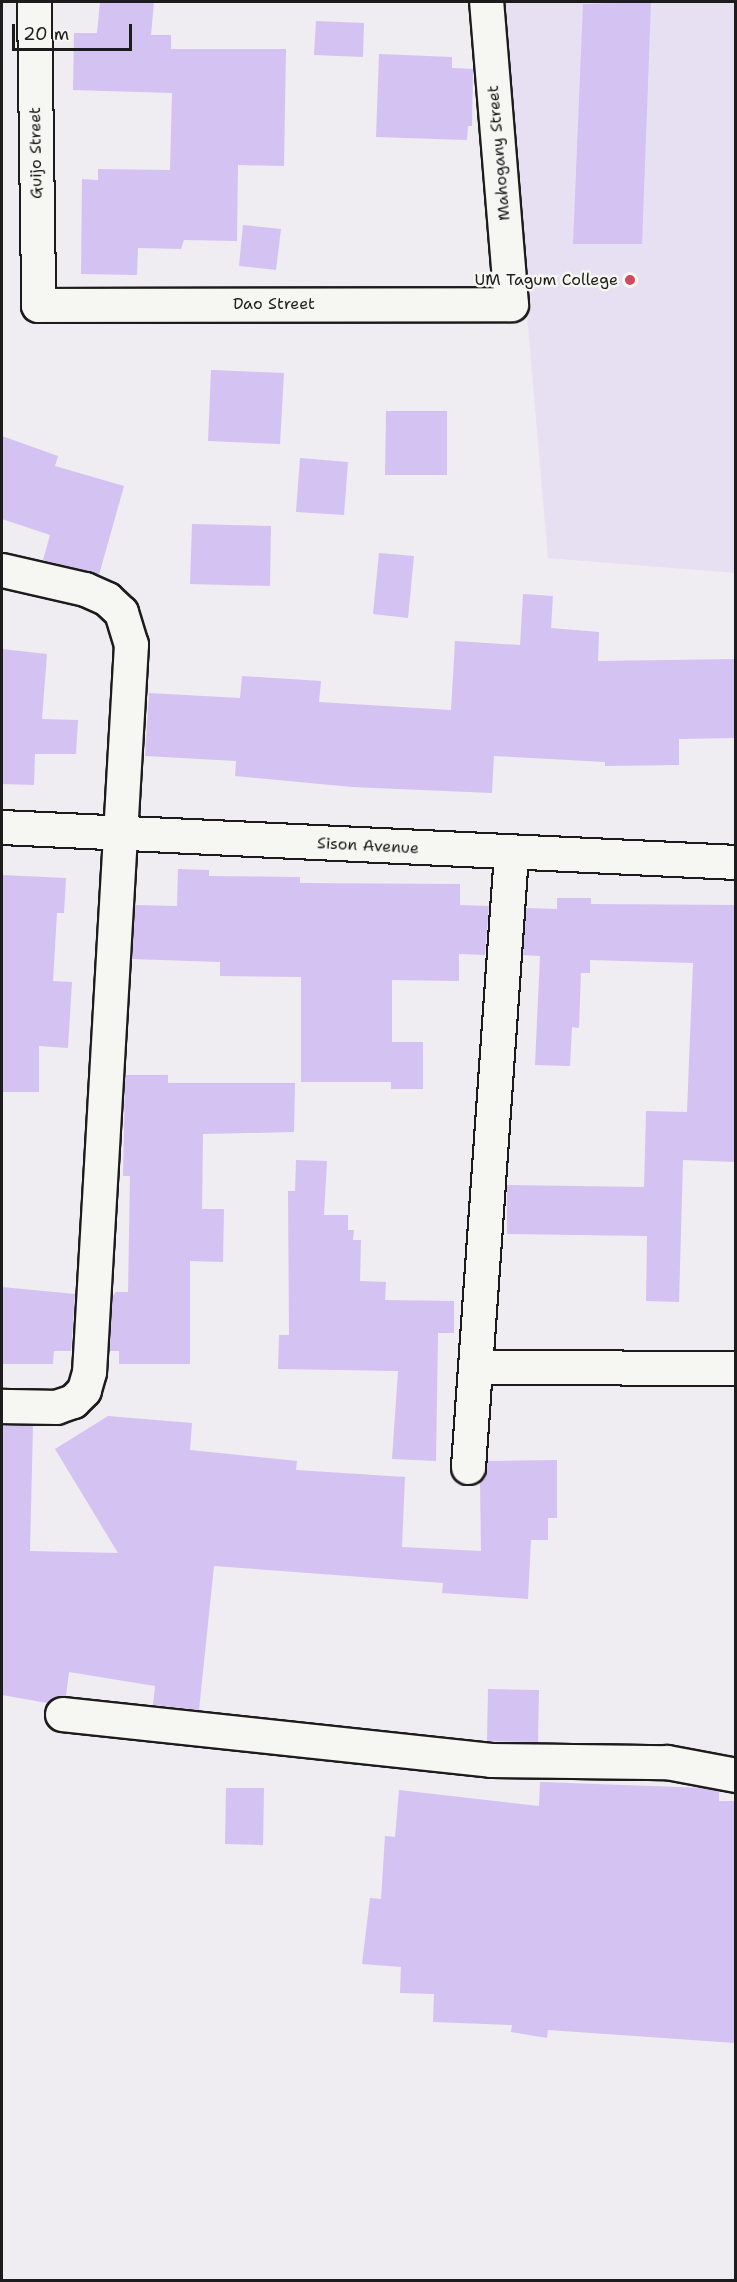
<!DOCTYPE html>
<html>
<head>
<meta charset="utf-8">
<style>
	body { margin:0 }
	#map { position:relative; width:737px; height:2282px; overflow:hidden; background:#efecf2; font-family:"Shantell Sans",sans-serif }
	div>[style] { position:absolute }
	.built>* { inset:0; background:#e7dff2 }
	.building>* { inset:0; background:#d4c2f3 }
	.roads { filter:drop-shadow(2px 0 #1c1c1c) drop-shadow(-2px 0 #1c1c1c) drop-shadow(0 2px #1c1c1c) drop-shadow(0 -2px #1c1c1c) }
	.minor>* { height:33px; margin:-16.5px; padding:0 16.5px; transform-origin:16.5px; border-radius:16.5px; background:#f6f6f2 }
	.dots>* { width:16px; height:16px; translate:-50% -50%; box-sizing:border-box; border:3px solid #f6f6f2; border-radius:50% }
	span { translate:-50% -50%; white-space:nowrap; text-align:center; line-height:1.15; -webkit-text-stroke:5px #f6f6f2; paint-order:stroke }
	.street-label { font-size:16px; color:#1c1c1c }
	.poi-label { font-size:16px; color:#1c1c1c }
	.right { translate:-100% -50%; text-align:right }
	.frame { position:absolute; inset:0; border:3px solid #1c1c1c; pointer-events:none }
	.scale { position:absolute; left:12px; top:24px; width:120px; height:27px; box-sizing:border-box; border:3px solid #1c1c1c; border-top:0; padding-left:8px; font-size:18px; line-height:21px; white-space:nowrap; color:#1c1c1c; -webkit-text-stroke:4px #f6f6f2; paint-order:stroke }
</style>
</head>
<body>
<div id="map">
	<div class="built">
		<div style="clip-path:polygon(500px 2px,735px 2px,735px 573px,548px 558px)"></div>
	</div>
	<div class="building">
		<div style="clip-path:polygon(100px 2px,154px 2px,151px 35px,171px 35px,171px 49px,286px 49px,284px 166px,238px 165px,237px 241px,184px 240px,181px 249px,138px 248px,137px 275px,81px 274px,82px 179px,98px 180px,98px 169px,170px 170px,172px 93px,73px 90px,74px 33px,97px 33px)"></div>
		<div style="clip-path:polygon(651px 2px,642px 244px,573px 244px,583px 4px)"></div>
		<div style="clip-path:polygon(316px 21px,364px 23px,363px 57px,314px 55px)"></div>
		<div style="clip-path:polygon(379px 54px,452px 57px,452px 68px,473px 69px,472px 126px,468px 126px,467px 140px,376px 137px)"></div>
		<div style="clip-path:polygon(243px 225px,281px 229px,276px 270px,239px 266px)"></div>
		<div style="clip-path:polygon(211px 370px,284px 373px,280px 444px,208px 441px)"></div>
		<div style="clip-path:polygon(386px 411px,447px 411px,447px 475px,385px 475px)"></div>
		<div style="clip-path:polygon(2px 436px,58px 456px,55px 466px,124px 486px,99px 575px,43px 560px,50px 535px,2px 519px)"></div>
		<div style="clip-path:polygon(300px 458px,348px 462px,344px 515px,296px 512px)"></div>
		<div style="clip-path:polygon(192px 524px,271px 526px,270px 586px,190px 584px)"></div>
		<div style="clip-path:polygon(379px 553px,414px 556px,408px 618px,373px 614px)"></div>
		<div style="clip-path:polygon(523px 594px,553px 596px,551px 628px,599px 632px,598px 661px,735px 659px,735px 738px,679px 739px,679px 765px,605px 766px,605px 762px,494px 756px,492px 793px,352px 787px,235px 776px,236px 761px,145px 756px,149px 693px,240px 698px,242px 676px,321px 681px,319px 702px,451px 710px,455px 641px,520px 645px)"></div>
		<div style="clip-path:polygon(2px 649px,47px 654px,42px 719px,78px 720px,76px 754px,35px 754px,34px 785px,2px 784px)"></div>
		<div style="clip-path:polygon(178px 869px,209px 870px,209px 876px,300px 877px,300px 883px,460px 884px,460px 905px,489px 906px,485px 955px,459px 954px,459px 981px,392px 980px,392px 1042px,423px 1042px,423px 1089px,391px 1089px,391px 1082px,301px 1082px,301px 977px,220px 976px,220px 962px,132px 959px,135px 905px,177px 906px)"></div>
		<div style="clip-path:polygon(2px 875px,66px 878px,64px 913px,57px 913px,53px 981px,72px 982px,68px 1048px,39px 1046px,39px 1092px,2px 1092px)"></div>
		<div style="clip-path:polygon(557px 898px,591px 898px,591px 904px,735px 905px,735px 1162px,683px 1160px,679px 1302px,646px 1301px,647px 1236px,507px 1234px,507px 1185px,644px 1187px,646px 1111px,687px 1112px,693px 963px,590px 960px,590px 973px,581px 973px,579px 1028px,572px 1027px,570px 1066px,535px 1065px,540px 956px,523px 955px,526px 908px,557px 909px)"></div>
		<div style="clip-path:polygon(125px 1075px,168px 1075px,168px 1083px,295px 1083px,294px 1132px,203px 1134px,202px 1209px,224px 1209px,223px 1262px,190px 1261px,190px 1364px,119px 1364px,119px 1351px,109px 1351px,112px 1297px,116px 1292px,128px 1292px,130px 1176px,123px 1176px)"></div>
		<div style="clip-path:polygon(296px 1160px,327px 1161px,324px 1215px,348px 1215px,348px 1230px,354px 1230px,353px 1240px,361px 1240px,360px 1281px,386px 1282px,385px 1300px,454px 1301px,454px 1333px,438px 1333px,436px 1461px,392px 1459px,398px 1371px,278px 1369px,279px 1335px,289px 1335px,288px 1191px,295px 1191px)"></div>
		<div style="clip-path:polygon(2px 1287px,75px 1294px,71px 1351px,54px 1351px,53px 1364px,2px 1364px)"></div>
		<div style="clip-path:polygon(108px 1416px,192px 1423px,190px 1450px,297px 1461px,296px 1470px,405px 1477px,402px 1547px,481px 1551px,480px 1481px,487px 1461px,557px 1460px,557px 1518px,548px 1518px,548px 1540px,531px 1540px,528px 1599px,442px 1593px,443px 1583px,214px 1566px,199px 1710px,153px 1705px,155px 1686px,69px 1672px,66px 1696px,47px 1703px,2px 1695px,2px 1425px,33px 1425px,30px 1551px,118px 1553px,55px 1449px)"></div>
		<div style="clip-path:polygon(488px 1689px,539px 1690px,538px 1742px,487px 1741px)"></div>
		<div style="clip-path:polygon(540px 1782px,706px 1788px,719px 1791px,719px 1801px,735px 1801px,735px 2043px,548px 2030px,547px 2038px,511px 2032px,512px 2025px,433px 2022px,434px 1994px,400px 1993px,401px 1967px,362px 1964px,370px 1898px,381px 1899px,385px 1836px,395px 1837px,399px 1790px,539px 1806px)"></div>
		<div style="clip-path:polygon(226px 1788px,264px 1788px,263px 1845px,225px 1844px)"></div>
	</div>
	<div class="roads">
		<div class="minor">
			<div style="left:34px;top:2px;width:303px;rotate:89.2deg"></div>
			<div style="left:38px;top:305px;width:473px;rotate:-0.1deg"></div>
			<div style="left:511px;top:304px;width:303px;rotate:-94.7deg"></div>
			<div style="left:2px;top:570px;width:85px;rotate:12.9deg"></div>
			<div style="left:85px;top:589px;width:24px;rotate:24deg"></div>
			<div style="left:107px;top:599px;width:19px;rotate:43deg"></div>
			<div style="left:121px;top:612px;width:34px;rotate:73deg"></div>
			<div style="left:131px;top:644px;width:729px;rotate:93.3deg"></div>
			<div style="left:89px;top:1372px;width:19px;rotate:106deg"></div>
			<div style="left:84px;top:1390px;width:16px;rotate:135deg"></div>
			<div style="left:73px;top:1401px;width:18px;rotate:161deg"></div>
			<div style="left:56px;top:1407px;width:54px;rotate:-178.9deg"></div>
			<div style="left:2px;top:827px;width:735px;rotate:2.73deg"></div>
			<div style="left:476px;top:1367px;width:260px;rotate:0.2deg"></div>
			<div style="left:468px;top:1467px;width:615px;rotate:-85.99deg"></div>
			<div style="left:62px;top:1714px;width:431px;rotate:6.1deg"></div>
			<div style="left:491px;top:1760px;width:176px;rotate:0.7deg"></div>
			<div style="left:667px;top:1762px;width:70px;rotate:10.7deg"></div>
		</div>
	</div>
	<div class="dots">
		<div style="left:630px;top:280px;background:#d1495b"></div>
	</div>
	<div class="street-label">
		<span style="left:36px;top:153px;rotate:-91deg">Guijo Street</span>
		<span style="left:499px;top:153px;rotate:-95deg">Mahogany Street</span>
		<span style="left:274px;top:304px">Dao Street</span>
		<span style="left:368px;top:846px;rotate:3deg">Sison Avenue</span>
	</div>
	<div class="poi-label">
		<span class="right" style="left:618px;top:280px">UM Tagum College</span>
	</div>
	<div class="frame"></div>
	<div class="scale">20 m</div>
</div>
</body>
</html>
